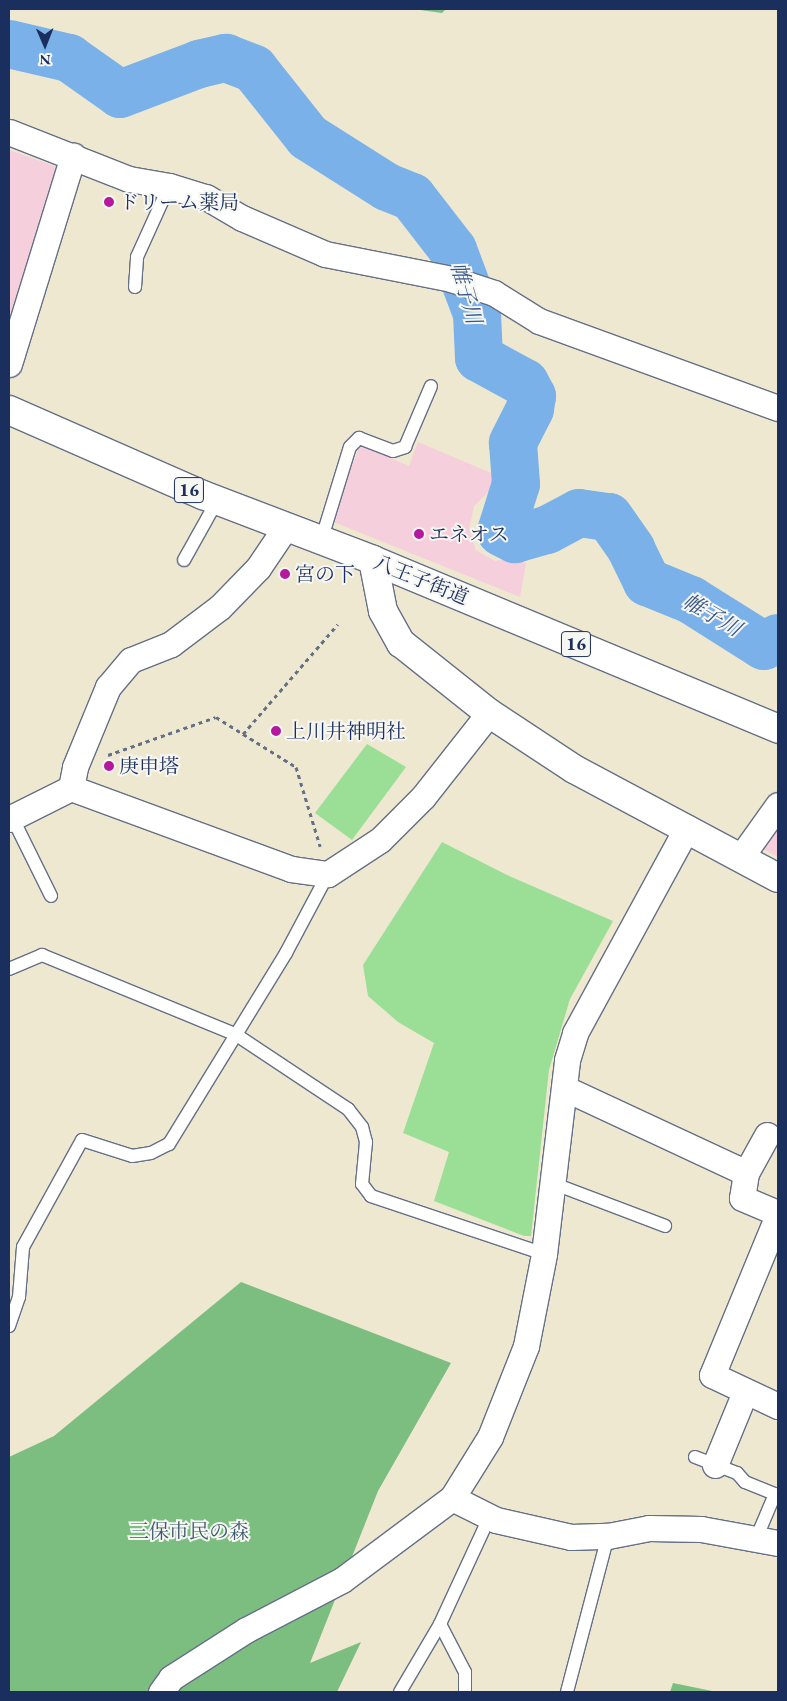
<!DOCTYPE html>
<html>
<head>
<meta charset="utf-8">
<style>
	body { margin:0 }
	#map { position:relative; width:787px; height:1701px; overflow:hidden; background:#eee8d1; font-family:"EB Garamond","Noto Serif JP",serif }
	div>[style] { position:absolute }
	.built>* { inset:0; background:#f5cfdc }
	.green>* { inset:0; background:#9bdf97 }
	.forest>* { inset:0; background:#7cbe80 }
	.river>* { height:48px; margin:-24px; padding:0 24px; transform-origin:24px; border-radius:24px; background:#7bb1e9 }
	.path>* { height:3px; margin-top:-1.5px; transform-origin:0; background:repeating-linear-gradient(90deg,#657086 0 4px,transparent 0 8px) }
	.roads { filter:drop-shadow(1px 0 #657086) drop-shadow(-1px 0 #657086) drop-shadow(0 1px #657086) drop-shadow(0 -1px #657086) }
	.service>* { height:12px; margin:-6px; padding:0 6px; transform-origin:6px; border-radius:6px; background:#fff }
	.minor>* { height:25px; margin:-12.5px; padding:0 12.5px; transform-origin:12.5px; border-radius:12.5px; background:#fff }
	.tertiary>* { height:28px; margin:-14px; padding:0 14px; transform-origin:14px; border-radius:14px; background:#fff }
	.trunk>* { height:28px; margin:-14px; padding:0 14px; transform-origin:14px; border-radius:14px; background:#fff }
	.dots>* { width:14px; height:14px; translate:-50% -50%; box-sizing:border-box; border:2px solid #f6f6f2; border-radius:50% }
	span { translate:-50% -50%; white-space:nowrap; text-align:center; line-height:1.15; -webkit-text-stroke:4px #f6f6f2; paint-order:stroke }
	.shield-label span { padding:1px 4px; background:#f6f6f2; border:1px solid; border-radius:4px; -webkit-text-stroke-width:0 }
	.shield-label { font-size:19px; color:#1b2f5e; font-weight:700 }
	.poi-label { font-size:20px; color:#1b2f5e }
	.left { translate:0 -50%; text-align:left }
	.street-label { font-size:20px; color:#1b2f5e }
	.park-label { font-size:20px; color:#3b5b6c }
	.water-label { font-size:21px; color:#385688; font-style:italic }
	.frame { position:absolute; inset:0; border:10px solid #1b2f5e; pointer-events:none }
	.north { position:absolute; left:20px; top:20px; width:50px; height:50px; -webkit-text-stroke:4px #f6f6f2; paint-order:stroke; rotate:179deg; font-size:14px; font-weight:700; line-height:20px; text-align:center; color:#1b2f5e }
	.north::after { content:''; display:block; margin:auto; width:18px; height:22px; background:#1b2f5e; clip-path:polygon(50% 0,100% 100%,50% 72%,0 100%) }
</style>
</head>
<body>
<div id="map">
	<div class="built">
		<div style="clip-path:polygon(9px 150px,63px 169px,9px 330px)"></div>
		<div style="clip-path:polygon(418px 442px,503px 478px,474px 506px,469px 529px,476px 550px,495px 561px,511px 558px,526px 563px,520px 597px,331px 521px,360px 445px,409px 466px)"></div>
		<div style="clip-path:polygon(778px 815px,778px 857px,756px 845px)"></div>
	</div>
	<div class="green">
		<div style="clip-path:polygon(367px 744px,406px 767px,352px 840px,315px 813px)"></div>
		<div style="clip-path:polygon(442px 842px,507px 875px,613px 921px,570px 999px,549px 1070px,531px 1236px,524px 1236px,434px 1201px,449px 1152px,403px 1133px,434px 1043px,398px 1022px,368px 996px,363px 965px)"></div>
	</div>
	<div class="forest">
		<div style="clip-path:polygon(413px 9px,446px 9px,442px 13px)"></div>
		<div style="clip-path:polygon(241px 1282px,451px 1363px,378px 1491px,310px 1663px,361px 1642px,337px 1692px,9px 1692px,9px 1457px,54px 1436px)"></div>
		<div style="clip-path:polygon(673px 1683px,717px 1692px,670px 1692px)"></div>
	</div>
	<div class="river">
		<div style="left:9px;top:44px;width:62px;rotate:13.1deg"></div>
		<div style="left:69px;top:58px;width:62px;rotate:35.2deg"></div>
		<div style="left:120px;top:94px;width:85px;rotate:-20.8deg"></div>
		<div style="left:199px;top:64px;width:28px;rotate:-13deg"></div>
		<div style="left:226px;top:58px;width:30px;rotate:21deg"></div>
		<div style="left:254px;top:69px;width:87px;rotate:51.5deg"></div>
		<div style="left:308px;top:137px;width:93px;rotate:32.3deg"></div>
		<div style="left:387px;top:187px;width:27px;rotate:22deg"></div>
		<div style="left:412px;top:197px;width:67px;rotate:52.3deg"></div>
		<div style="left:453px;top:250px;width:68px;rotate:69.4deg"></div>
		<div style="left:477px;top:314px;width:44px;rotate:87.4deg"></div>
		<div style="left:479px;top:358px;width:52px;rotate:28.5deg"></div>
		<div style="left:525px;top:383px;width:15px;rotate:62deg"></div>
		<div style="left:532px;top:396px;width:13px;rotate:99deg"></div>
		<div style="left:530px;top:409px;width:38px;rotate:117deg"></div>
		<div style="left:513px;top:443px;width:41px;rotate:85.8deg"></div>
		<div style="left:516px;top:484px;width:50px;rotate:107.4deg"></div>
		<div style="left:501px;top:532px;width:16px;rotate:27deg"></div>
		<div style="left:515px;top:539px;width:33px;rotate:-16deg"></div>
		<div style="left:547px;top:530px;width:36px;rotate:-28deg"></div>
		<div style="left:579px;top:513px;width:30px;rotate:8deg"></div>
		<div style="left:609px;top:517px;width:39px;rotate:55deg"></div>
		<div style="left:631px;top:549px;width:37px;rotate:64deg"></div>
		<div style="left:647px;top:582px;width:48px;rotate:22.2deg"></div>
		<div style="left:691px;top:600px;width:86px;rotate:32.2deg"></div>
		<div style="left:764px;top:646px;width:16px;rotate:-30deg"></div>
	</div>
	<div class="path">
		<div style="left:243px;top:734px;width:145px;rotate:-49.2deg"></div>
		<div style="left:108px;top:755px;width:114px;rotate:-19.4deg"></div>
		<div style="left:216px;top:717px;width:94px;rotate:32deg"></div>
		<div style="left:296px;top:767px;width:83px;rotate:73.1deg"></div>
	</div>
	<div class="roads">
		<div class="service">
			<div style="left:135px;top:287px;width:30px;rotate:-86deg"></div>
			<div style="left:137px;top:257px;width:78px;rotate:-65.7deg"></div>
			<div style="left:321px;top:541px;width:98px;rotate:-72.9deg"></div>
			<div style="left:350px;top:447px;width:13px;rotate:-45deg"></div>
			<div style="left:359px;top:438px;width:36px;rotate:21deg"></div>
			<div style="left:393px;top:451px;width:13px;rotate:-18deg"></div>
			<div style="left:405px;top:447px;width:66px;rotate:-66.9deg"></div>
			<div style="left:184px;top:560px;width:68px;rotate:-60.8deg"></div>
			<div style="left:12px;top:817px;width:88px;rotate:63.7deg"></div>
			<div style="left:9px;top:969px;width:36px;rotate:-23deg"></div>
			<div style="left:42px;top:955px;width:209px;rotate:22.3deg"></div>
			<div style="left:235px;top:1034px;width:136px;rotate:33.6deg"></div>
			<div style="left:348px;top:1109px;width:23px;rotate:52deg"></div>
			<div style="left:362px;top:1127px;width:16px;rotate:75deg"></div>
			<div style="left:366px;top:1142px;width:42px;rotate:95.4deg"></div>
			<div style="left:362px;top:1184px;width:15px;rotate:53deg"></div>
			<div style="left:371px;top:1196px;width:182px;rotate:18.5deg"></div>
			<div style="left:552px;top:1183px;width:121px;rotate:20.8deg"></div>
			<div style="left:9px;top:1326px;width:31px;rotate:-71deg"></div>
			<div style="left:19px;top:1297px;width:50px;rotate:-85.4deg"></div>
			<div style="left:23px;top:1247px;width:122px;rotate:-61.1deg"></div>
			<div style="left:82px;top:1140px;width:52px;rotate:17.7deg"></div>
			<div style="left:132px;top:1156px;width:19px;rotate:-9deg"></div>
			<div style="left:151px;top:1153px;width:20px;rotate:-27deg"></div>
			<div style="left:169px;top:1144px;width:224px;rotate:-58.5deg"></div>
			<div style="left:286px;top:953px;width:89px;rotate:-62deg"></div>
			<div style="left:695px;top:1457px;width:45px;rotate:20.9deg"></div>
			<div style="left:737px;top:1473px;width:12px;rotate:48deg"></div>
			<div style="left:745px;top:1482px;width:32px;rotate:22deg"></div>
			<div style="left:775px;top:1494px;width:49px;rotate:112.9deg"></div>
			<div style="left:440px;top:1624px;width:54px;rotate:62.5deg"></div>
			<div style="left:465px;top:1672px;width:20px;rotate:90deg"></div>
			<div style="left:400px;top:1692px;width:79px;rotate:-59.5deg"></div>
			<div style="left:440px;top:1624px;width:119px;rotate:-65.2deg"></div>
			<div style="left:567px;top:1692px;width:161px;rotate:-75.3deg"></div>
		</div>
		<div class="minor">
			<div style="left:9px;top:132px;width:129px;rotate:21.4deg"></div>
			<div style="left:129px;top:179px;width:41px;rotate:9.9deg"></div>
			<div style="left:169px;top:186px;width:39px;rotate:17deg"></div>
			<div style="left:206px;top:197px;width:42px;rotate:30.3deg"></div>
			<div style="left:242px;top:218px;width:90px;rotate:23.4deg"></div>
			<div style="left:325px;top:254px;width:128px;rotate:11.2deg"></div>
			<div style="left:451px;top:279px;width:45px;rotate:18deg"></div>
			<div style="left:494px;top:293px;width:53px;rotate:31.9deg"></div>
			<div style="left:539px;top:321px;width:254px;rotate:20deg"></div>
			<div style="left:9px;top:364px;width:218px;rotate:-72.9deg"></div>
			<div style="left:71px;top:788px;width:21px;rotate:-79deg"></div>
			<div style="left:75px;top:767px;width:87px;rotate:-67.6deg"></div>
			<div style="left:108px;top:687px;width:35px;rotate:-50deg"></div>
			<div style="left:131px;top:660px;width:43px;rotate:-21.8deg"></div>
			<div style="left:171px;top:644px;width:61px;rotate:-37.1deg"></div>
			<div style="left:220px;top:607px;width:54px;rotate:-45.7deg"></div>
			<div style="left:258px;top:568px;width:48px;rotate:-56deg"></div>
			<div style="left:9px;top:819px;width:69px;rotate:-26.6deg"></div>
			<div style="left:71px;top:788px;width:234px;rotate:20.2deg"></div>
			<div style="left:291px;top:869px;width:37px;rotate:8deg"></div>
			<div style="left:328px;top:874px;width:62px;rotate:-33.2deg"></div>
			<div style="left:380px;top:840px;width:61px;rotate:-45deg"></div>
			<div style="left:423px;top:797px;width:107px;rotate:-51.8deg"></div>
			<div style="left:740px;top:858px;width:65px;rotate:-54.4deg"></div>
			<div style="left:564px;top:1088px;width:201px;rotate:25deg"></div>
			<div style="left:767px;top:1135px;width:43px;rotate:118.9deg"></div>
			<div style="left:746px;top:1173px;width:25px;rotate:99deg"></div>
			<div style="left:742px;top:1198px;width:39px;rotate:23deg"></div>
			<div style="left:778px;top:1215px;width:173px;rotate:112.4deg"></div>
			<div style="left:712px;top:1375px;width:73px;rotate:25.2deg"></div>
			<div style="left:715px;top:1465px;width:79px;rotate:-67.7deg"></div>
			<div style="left:452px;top:1498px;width:49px;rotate:26.6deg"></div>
			<div style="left:496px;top:1520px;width:77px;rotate:12.8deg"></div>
			<div style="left:571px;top:1537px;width:37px;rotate:-2deg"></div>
			<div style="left:608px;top:1536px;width:42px;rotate:-11deg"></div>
			<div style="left:649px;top:1528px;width:52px;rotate:1.1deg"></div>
			<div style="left:701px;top:1529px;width:78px;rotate:10.3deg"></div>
			<div style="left:161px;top:1692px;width:17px;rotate:-54deg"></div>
			<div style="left:171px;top:1678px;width:89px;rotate:-32.6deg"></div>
			<div style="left:246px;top:1630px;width:108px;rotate:-27.5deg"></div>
			<div style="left:342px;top:1580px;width:137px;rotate:-36.7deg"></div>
			<div style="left:452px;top:1498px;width:72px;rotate:-58.1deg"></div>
			<div style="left:490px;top:1437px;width:98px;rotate:-68.4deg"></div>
			<div style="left:526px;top:1346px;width:94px;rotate:-78.9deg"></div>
			<div style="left:544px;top:1254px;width:195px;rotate:-83.2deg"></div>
			<div style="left:567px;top:1060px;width:28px;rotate:-73deg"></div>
			<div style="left:575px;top:1033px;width:234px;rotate:-61.4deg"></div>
		</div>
		<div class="tertiary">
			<div style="left:373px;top:560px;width:52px;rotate:78.9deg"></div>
			<div style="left:383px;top:611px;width:37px;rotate:61deg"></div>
			<div style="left:401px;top:643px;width:112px;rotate:38.5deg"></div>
			<div style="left:489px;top:713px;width:102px;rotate:33.4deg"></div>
			<div style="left:574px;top:769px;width:231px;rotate:28.1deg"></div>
		</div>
		<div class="trunk">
			<div style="left:9px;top:410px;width:212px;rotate:23.7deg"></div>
			<div style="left:203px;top:495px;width:182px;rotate:20.9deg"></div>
			<div style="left:373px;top:560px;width:439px;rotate:22.6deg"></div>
		</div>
	</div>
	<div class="dots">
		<div style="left:109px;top:202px;background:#b5179e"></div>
		<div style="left:419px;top:534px;background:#b5179e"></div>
		<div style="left:285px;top:574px;background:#b5179e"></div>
		<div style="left:276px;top:731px;background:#b5179e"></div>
		<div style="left:109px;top:766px;background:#b5179e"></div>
	</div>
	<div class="shield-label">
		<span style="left:189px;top:490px">16</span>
		<span style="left:576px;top:644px">16</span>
	</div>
	<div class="poi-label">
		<span class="left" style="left:119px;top:202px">ドリーム薬局</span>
		<span class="left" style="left:429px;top:534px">エネオス</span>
		<span class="left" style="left:295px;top:574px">宮の下</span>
		<span class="left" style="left:286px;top:731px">上川井神明社</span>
		<span class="left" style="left:119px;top:766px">庚申塔</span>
	</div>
	<div class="street-label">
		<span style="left:421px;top:580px;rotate:22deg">八王子街道</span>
	</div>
	<div class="park-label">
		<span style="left:189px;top:1531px">三保市民の森</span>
	</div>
	<div class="water-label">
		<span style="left:466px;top:293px;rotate:74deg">帷子川</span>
		<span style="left:712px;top:615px;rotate:30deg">帷子川</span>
	</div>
	<div class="frame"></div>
	<div class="north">N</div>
</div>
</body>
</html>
